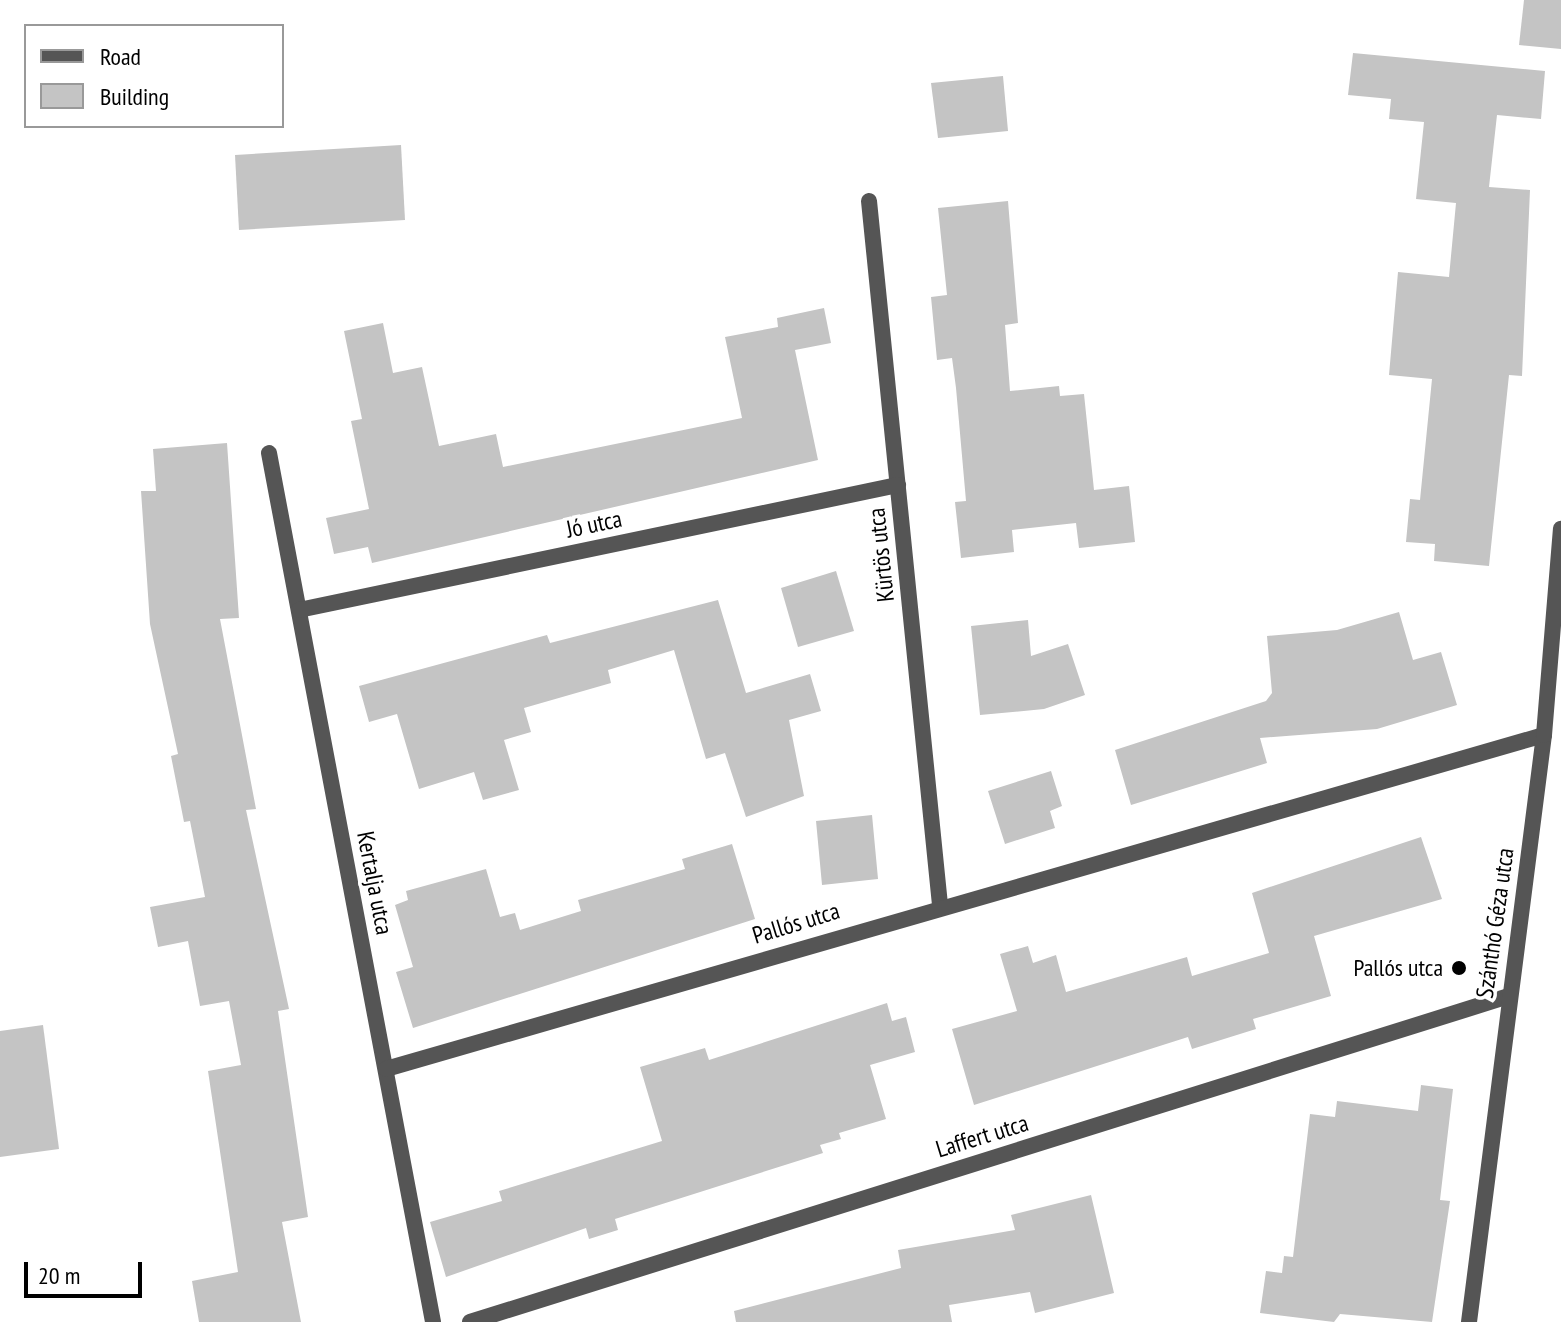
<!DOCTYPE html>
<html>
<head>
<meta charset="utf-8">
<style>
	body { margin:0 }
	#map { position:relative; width:1561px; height:1322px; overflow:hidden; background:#fff; font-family:"PT Sans Narrow",sans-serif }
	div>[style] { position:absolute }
	.building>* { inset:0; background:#c4c4c4 }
	.street>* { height:16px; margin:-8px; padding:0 8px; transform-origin:8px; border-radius:8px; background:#555 }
	.dots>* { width:22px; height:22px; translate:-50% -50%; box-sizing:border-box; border:4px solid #fff; border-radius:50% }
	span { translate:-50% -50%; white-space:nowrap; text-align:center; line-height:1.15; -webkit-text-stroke:7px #fff; paint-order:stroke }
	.street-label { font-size:24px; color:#000 }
	.poi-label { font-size:24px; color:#000 }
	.right { translate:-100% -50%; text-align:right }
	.legend { position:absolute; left:24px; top:24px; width:260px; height:104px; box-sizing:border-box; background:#fff; border:2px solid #999; margin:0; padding:10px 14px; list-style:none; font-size:24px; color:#000 }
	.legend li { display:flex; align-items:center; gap:16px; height:40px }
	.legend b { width:40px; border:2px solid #999 }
	.scale { position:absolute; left:24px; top:1262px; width:118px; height:36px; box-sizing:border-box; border:4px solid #000; border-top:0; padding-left:10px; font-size:24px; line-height:28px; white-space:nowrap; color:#000; -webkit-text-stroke:6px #fff; paint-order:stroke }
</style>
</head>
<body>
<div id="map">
	<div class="building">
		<div style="clip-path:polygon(1524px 0,1561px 0,1561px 49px,1519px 45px)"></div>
		<div style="clip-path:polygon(1353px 53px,1545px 71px,1541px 119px,1497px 115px,1489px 187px,1530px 190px,1522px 376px,1509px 375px,1489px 566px,1434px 561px,1435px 544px,1406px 542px,1410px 499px,1420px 500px,1432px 379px,1389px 375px,1398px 272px,1449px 277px,1456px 203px,1416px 199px,1424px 122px,1389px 119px,1391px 99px,1348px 95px)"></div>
		<div style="clip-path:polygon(1003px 76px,1008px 131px,938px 138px,931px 83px)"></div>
		<div style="clip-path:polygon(401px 145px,405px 220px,239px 230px,235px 155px)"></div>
		<div style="clip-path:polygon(1008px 201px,1018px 323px,1005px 325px,1010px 391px,1059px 386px,1060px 396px,1084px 394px,1094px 490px,1129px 486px,1135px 542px,1079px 548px,1076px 523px,1012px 530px,1014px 552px,961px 558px,955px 502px,966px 501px,956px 388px,952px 358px,937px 360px,931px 297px,947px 295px,938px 208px)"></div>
		<div style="clip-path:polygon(824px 308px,831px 343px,795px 350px,818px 460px,372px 563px,368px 547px,334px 554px,326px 518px,369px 509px,351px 421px,362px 419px,344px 331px,383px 323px,393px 373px,422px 367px,439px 446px,496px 434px,503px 467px,742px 418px,725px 337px,778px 327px,777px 318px)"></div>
		<div style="clip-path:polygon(227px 443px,239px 618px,220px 619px,256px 809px,246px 810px,289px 1009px,278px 1011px,308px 1217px,282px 1222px,301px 1322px,199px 1322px,192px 1281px,238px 1272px,208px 1071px,241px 1065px,229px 1001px,200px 1006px,188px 941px,158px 947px,150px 907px,205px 897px,190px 821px,184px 822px,171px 756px,178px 754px,150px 624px,141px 491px,156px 491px,153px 449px)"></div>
		<div style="clip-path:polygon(836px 571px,854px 631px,798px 647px,781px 588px)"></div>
		<div style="clip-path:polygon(718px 600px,746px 693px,810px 674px,821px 711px,789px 720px,804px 796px,746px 817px,725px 753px,706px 759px,674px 650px,608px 670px,611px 683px,524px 708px,531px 732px,504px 740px,519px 790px,483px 800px,474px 772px,419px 789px,397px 714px,369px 722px,359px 686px,547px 635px,550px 643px)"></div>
		<div style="clip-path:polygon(1399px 612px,1413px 660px,1441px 652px,1457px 705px,1377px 729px,1260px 738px,1267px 763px,1131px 805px,1115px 750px,1266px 701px,1272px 693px,1267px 636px,1337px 630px)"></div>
		<div style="clip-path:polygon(1028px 620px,1031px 656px,1068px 644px,1085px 695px,1044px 709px,980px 715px,971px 626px)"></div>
		<div style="clip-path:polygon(1051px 771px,1062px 806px,1050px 811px,1055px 828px,1005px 844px,988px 791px)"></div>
		<div style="clip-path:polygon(872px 815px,878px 879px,822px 885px,816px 821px)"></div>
		<div style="clip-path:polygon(1421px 837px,1442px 899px,1314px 936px,1331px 996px,1253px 1019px,1256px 1029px,1192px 1049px,1188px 1037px,974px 1105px,952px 1029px,1017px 1011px,1000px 954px,1028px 946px,1033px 963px,1056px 955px,1066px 992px,1187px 957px,1192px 976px,1269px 953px,1252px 893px)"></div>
		<div style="clip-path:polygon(732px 844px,755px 919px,413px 1028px,396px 972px,413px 967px,395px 905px,408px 900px,406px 891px,486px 869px,500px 917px,515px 913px,520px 930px,581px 911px,578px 900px,685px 869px,682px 859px)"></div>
		<div style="clip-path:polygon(887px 1003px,892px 1021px,906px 1017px,915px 1052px,870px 1065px,886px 1119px,839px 1133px,841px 1139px,820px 1145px,823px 1153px,615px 1219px,618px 1230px,589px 1239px,586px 1228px,446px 1277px,430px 1222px,502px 1201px,499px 1191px,662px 1141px,640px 1067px,705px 1048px,709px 1060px)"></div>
		<div style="clip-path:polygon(43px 1025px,59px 1149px,0 1157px,0 1031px)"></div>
		<div style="clip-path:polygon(1421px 1085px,1453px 1089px,1440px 1200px,1450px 1201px,1432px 1322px,1340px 1314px,1334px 1322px,1260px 1313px,1266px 1271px,1282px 1273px,1284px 1256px,1293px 1257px,1310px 1114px,1335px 1117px,1337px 1101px,1418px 1111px)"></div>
		<div style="clip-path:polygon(1091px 1195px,1114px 1293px,1035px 1313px,1030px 1292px,949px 1305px,952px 1322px,736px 1322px,734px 1311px,901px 1268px,898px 1250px,1015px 1230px,1011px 1215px)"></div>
	</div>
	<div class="street">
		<div style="left:869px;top:201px;width:708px;rotate:84.24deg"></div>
		<div style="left:269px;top:453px;width:884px;rotate:79.31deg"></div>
		<div style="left:299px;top:610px;width:612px;rotate:-11.79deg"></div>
		<div style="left:386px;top:1069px;width:1205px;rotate:-16.09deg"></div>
		<div style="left:470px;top:1322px;width:1089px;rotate:-17.42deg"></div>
		<div style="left:1469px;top:1322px;width:592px;rotate:-82.72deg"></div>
		<div style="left:1544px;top:735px;width:207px;rotate:-85.3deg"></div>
	</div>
	<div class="dots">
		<div style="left:1459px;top:968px;background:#000"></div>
	</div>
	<div class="street-label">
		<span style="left:594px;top:524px;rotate:-12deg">Jó utca</span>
		<span style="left:881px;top:555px;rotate:-96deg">Kürtös utca</span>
		<span style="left:375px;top:883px;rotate:79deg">Kertalja utca</span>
		<span style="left:796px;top:923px;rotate:-17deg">Pallós utca</span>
		<span style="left:1495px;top:923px;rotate:-82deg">Szánthó Géza utca</span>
		<span style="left:982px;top:1136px;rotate:-17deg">Laffert utca</span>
	</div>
	<div class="poi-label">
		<span class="right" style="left:1443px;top:968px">Pallós utca</span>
	</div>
	<ul class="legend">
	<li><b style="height:10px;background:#555"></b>Road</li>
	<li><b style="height:22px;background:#c4c4c4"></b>Building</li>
	</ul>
	<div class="scale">20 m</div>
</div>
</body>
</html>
